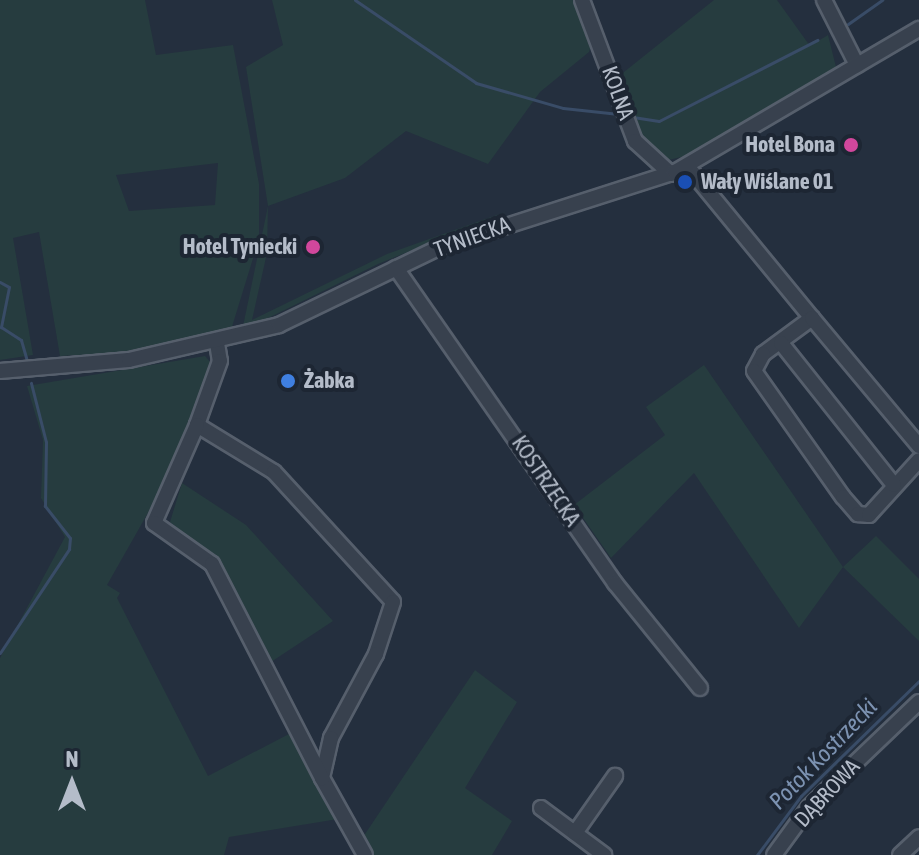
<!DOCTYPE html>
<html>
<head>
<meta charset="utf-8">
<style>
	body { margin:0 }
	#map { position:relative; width:919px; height:855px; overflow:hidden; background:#242f3e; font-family:"Asap Condensed",sans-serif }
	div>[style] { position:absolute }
	.green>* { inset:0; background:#263c3f }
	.stream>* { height:3px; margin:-1.5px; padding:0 1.5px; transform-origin:1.5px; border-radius:1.5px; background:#394c67 }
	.roads { filter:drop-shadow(2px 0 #565f6c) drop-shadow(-2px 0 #565f6c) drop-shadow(0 2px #565f6c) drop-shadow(0 -2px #565f6c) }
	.minor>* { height:14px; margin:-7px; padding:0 7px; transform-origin:7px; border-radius:7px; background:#38414e }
	.dots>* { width:22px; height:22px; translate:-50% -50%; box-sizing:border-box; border:4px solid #1d2633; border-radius:50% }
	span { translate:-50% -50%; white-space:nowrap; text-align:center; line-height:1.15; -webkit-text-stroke:8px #1d2633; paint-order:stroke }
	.street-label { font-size:22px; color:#b4bcc9 }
	.poi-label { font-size:22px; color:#b4bcc9; font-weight:700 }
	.right { translate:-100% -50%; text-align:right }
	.left { translate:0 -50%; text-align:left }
	.water-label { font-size:24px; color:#7c92b1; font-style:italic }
	.north { position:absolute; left:32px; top:743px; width:80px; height:80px; -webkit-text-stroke:6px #1d2633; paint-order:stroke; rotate:0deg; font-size:22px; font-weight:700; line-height:32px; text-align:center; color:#b4bcc9 }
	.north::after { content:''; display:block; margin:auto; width:28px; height:36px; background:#b4bcc9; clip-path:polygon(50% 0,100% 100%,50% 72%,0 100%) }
</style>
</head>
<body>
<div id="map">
	<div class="green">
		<div style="clip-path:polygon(evenodd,0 0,145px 0,156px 55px,233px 45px,259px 184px,259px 239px,231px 330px,132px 352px,60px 356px,39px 232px,13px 238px,33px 355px,0 360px,0 0,218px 163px,215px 205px,129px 211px,116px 175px,218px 163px)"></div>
		<div style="clip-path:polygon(272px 0,576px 0,593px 39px,589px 52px,540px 92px,488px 164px,406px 131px,345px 178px,268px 206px,267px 253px,252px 320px,387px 254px,508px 211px,378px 264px,242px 331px,268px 206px,246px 67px,283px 45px)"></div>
		<div style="clip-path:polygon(714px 0,777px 0,810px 46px,828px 35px,836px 67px,690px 155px,664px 161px,643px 143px,619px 76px)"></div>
		<div style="clip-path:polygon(205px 356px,212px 364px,174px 467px,107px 585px,120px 593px,117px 598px,208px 776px,289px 734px,338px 819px,229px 837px,224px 855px,0 855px,0 658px,65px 537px,41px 498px,43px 440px,27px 386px)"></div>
		<div style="clip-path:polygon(704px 365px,843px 567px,876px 536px,919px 579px,919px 641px,843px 567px,799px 628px,694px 473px,611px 558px,574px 505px,665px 435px,646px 407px)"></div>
		<div style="clip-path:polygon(182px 483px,246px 525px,333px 621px,271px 662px,222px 566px,170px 522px)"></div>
		<div style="clip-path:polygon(475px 670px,517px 702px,465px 788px,512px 821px,492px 855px,370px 855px,361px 840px)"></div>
	</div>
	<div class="stream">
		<div style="left:355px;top:0;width:147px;rotate:34.4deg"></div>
		<div style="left:476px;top:83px;width:91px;rotate:16deg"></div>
		<div style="left:563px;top:108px;width:56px;rotate:6.1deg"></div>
		<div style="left:848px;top:24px;width:42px;rotate:-35.2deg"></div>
		<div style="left:633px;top:117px;width:26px;rotate:9deg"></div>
		<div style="left:659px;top:121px;width:178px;rotate:-27.1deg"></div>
		<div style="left:0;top:282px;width:10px;rotate:29deg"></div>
		<div style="left:9px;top:287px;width:41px;rotate:101.3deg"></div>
		<div style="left:1px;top:327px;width:24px;rotate:33deg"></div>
		<div style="left:21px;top:340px;width:19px;rotate:74deg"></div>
		<div style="left:0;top:653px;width:125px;rotate:-56.4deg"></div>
		<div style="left:69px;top:549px;width:11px;rotate:-85deg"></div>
		<div style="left:70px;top:538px;width:41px;rotate:-128deg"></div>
		<div style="left:45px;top:506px;width:64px;rotate:-89.1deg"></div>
		<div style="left:46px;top:442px;width:61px;rotate:-104.3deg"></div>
		<div style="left:757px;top:855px;width:74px;rotate:-53.3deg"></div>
		<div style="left:801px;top:796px;width:165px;rotate:-44.3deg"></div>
	</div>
	<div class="roads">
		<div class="minor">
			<div style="left:582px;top:0;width:151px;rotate:69.4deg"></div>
			<div style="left:635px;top:141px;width:49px;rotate:42.5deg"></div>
			<div style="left:824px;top:0;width:73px;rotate:63.1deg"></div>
			<div style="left:687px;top:166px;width:197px;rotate:50.6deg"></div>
			<div style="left:812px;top:318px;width:61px;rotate:143.7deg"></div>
			<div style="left:763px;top:354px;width:19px;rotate:118deg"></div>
			<div style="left:754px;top:371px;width:154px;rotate:54.8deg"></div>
			<div style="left:843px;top:497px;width:23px;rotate:49deg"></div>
			<div style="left:858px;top:514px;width:11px;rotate:5deg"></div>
			<div style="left:869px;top:515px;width:74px;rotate:-47.7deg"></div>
			<div style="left:396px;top:268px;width:384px;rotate:55.2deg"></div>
			<div style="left:615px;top:583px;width:135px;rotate:51deg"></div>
			<div style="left:812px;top:318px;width:167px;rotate:50.1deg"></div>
			<div style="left:217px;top:343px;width:18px;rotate:81deg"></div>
			<div style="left:220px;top:361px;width:68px;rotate:109.8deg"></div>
			<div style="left:197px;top:425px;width:90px;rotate:31.4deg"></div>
			<div style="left:274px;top:472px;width:176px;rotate:47.5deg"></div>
			<div style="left:393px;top:602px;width:55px;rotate:108.1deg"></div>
			<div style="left:376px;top:654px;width:95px;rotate:118.2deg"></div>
			<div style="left:331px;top:738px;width:41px;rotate:102.7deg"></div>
			<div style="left:322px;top:778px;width:88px;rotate:60.8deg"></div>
			<div style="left:781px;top:343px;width:181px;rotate:51.5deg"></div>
			<div style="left:0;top:371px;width:129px;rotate:-4.9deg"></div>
			<div style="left:129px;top:360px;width:154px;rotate:-13.1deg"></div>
			<div style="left:279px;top:325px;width:177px;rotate:-25.8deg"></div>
			<div style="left:438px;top:248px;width:249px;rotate:-17.8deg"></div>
			<div style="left:675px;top:172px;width:283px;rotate:-30.4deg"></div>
			<div style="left:197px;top:425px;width:107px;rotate:113.7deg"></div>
			<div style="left:154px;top:523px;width:71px;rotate:35.3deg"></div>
			<div style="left:212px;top:564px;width:241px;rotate:62.8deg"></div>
			<div style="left:541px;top:808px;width:79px;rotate:36.7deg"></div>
			<div style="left:575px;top:833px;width:70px;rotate:-54.9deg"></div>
			<div style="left:774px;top:855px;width:59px;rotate:-53.9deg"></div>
			<div style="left:809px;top:807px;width:152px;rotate:-43.7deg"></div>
			<div style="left:900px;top:855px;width:26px;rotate:-43deg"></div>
		</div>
	</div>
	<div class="dots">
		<div style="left:851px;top:145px;background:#d1479c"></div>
		<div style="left:685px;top:182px;background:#1a4fb4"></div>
		<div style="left:313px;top:247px;background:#d1479c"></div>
		<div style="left:288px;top:381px;background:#3f7fe0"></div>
	</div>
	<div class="street-label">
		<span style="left:618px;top:93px;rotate:70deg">KOLNA</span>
		<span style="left:472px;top:237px;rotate:-20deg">TYNIECKA</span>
		<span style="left:546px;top:481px;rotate:56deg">KOSTRZECKA</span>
		<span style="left:827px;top:793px;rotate:-47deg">DĄBROWA</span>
	</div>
	<div class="poi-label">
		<span class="right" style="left:835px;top:145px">Hotel Bona</span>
		<span class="left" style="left:701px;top:182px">Wały Wiślane 01</span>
		<span class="right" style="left:297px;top:247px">Hotel Tyniecki</span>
		<span class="left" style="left:304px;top:381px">Żabka</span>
	</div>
	<div class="water-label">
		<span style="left:823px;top:754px;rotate:-46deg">Potok Kostrzecki</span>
	</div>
	<div class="north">N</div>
</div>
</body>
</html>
